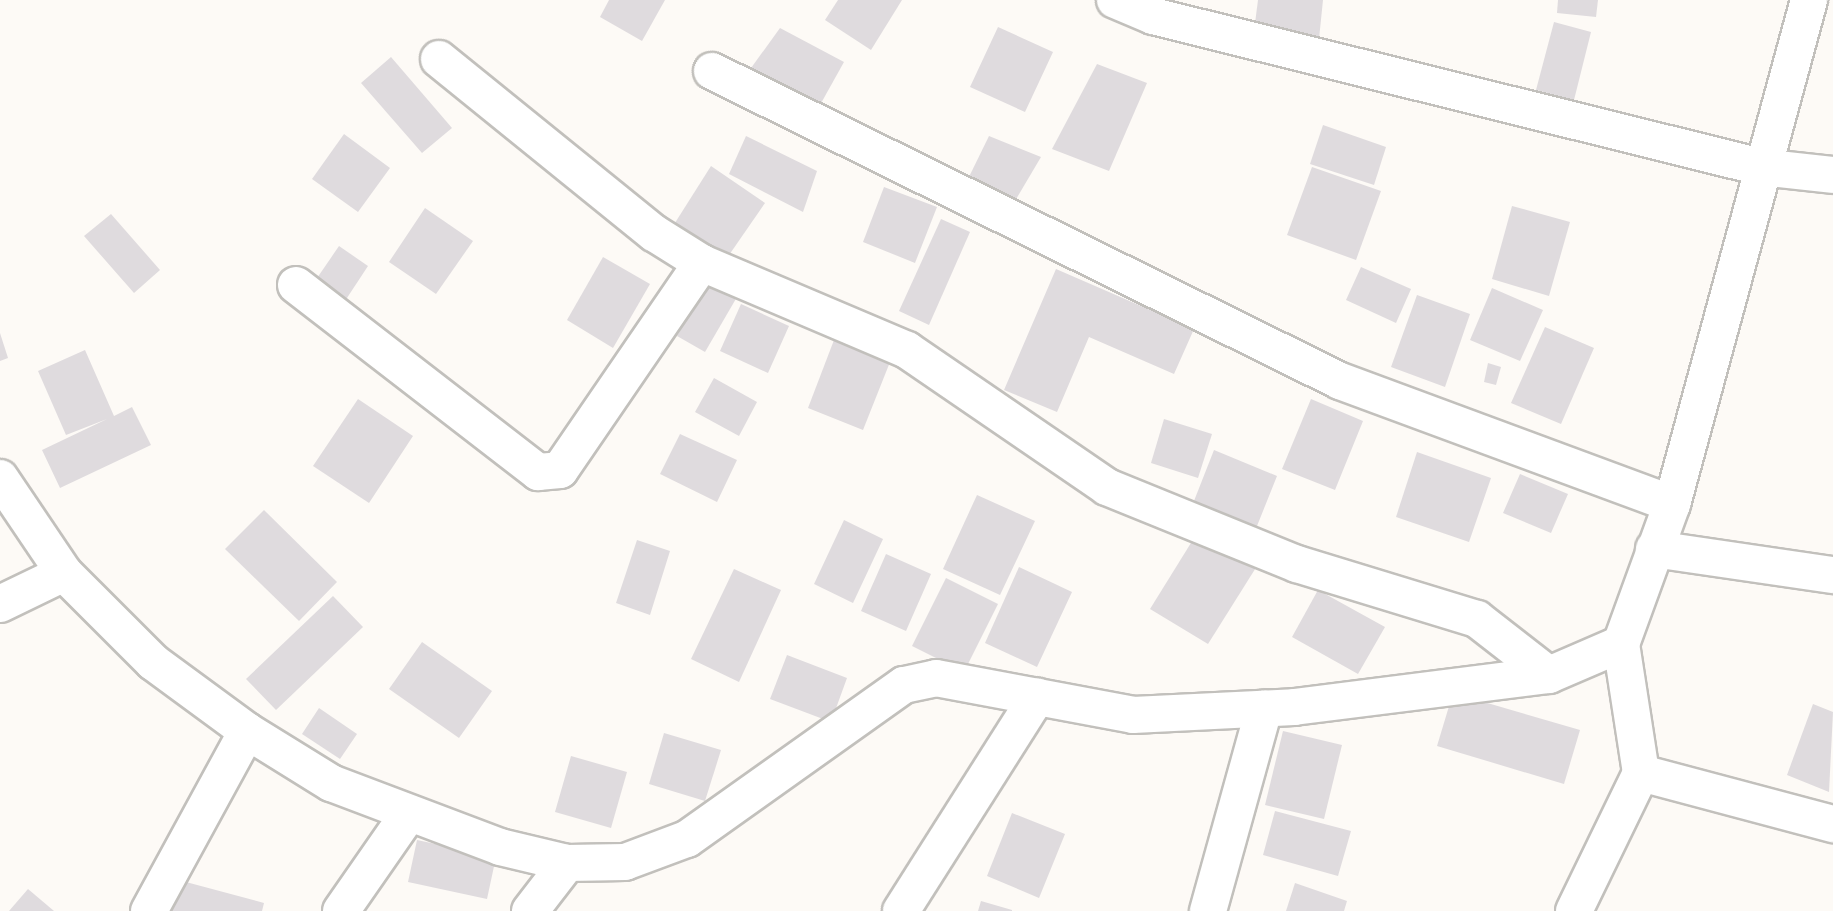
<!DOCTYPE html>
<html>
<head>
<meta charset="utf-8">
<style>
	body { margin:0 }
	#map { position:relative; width:1833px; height:911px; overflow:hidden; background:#fdfaf6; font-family:Rubik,sans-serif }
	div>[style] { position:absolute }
	.building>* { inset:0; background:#dfdbde }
	.roads { filter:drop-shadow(2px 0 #c2c0bc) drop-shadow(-2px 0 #c2c0bc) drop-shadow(0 2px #c2c0bc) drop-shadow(0 -2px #c2c0bc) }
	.minor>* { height:36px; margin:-18px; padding:0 18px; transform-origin:18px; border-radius:18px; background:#fff }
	span { translate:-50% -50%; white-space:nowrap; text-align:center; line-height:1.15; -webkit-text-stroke:6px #fff; paint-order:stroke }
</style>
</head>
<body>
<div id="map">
	<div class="building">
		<div style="clip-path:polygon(609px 0,665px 0,642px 41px,600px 17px)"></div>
		<div style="clip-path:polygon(838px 0,902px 0,871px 50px,825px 20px)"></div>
		<div style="clip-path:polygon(1258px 0,1323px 0,1319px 39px,1254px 31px)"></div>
		<div style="clip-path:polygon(1558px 0,1598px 0,1596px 17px,1557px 13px)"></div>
		<div style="clip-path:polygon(1554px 22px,1591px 32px,1574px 100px,1536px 90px)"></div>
		<div style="clip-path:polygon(998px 27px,1053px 52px,1025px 112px,970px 87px)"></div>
		<div style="clip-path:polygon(780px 28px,844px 62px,815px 114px,746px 75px)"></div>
		<div style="clip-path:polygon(391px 57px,452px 128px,422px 153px,361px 83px)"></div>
		<div style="clip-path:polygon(1097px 64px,1147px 83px,1109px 171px,1052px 149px)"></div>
		<div style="clip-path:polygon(1323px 125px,1386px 147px,1374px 185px,1310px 164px)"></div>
		<div style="clip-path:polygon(344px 134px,390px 168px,358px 212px,312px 179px)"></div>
		<div style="clip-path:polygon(746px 136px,817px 171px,803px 212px,729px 174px)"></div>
		<div style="clip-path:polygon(989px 136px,1041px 157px,1012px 206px,966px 183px)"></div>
		<div style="clip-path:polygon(711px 166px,765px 203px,727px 258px,673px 226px)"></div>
		<div style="clip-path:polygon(1312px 167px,1381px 191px,1356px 260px,1287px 235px)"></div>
		<div style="clip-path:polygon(884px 187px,937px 207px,915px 263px,863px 242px)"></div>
		<div style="clip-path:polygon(1512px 206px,1570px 222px,1549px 296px,1492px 279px)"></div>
		<div style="clip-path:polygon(425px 208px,473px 241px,436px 294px,389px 262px)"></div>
		<div style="clip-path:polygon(111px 214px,160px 270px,134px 293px,84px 236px)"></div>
		<div style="clip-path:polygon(941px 219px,970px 232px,929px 325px,899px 311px)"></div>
		<div style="clip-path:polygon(339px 246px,368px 266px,343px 304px,313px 284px)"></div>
		<div style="clip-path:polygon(603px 257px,650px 284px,613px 348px,567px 320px)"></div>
		<div style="clip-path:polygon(1361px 267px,1411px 289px,1396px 323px,1346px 300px)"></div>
		<div style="clip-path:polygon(1056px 269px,1194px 329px,1174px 374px,1089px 337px,1057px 412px,1004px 390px)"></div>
		<div style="clip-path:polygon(709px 281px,737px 297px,705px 352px,677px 336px)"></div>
		<div style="clip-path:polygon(1492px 288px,1543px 310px,1520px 361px,1470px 340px)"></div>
		<div style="clip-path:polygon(1417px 295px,1470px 314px,1445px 387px,1391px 367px)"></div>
		<div style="clip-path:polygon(741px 304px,789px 326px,768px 373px,720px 351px)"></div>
		<div style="clip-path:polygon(1545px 327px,1594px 348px,1561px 424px,1511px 403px)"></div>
		<div style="clip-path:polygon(0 333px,8px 358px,0 361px)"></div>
		<div style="clip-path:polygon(834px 340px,890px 362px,863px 430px,808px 408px)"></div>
		<div style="clip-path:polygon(85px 350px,114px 416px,132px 407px,151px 445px,60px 488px,42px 450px,107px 419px,66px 435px,38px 371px)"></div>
		<div style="clip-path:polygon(1488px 363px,1501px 367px,1496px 385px,1484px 382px)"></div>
		<div style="clip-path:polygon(714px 378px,757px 402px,739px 436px,695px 412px)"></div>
		<div style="clip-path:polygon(358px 399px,413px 436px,369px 503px,313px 466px)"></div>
		<div style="clip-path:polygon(1311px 399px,1363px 421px,1335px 490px,1282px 469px)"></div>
		<div style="clip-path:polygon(1164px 419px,1212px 434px,1198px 478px,1151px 463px)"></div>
		<div style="clip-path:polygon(680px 434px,737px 460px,717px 502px,660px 474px)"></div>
		<div style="clip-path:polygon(1214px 450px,1277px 476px,1255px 531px,1192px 506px)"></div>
		<div style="clip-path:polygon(1417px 452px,1491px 478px,1469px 542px,1396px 517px)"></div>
		<div style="clip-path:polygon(1520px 474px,1568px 494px,1551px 533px,1503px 513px)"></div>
		<div style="clip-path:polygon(977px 495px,1035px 521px,1000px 595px,943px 569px)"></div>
		<div style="clip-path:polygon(264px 510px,337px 582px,299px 621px,225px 549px)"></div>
		<div style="clip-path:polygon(844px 520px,883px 539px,853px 603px,814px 584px)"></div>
		<div style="clip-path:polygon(1199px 530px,1257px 566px,1208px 644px,1150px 609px)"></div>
		<div style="clip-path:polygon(637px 540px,670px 551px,650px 615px,616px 603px)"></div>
		<div style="clip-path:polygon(886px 554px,931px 574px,906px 631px,861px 611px)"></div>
		<div style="clip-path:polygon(1019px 567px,1072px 592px,1037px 667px,985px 643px)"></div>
		<div style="clip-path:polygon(734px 569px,781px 590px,739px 682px,691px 659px)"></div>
		<div style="clip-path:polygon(946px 578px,998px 604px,964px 672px,912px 646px)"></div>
		<div style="clip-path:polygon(1318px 590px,1385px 627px,1358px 674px,1292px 637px)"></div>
		<div style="clip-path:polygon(333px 596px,363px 627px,276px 710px,246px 679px)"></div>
		<div style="clip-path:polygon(422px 642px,492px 691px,459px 738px,389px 689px)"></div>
		<div style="clip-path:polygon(787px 655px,847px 678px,831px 722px,770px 699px)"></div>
		<div style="clip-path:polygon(1453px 693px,1580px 730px,1564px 784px,1437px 746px)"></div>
		<div style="clip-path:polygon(1813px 704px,1833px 712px,1829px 792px,1787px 775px)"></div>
		<div style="clip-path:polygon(319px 708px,357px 734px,340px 759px,302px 734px)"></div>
		<div style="clip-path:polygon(1283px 731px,1342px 745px,1324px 819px,1265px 805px)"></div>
		<div style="clip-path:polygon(664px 733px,721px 750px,705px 801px,649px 784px)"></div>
		<div style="clip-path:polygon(571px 756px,627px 772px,611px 828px,555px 812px)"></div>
		<div style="clip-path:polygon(1275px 811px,1351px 831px,1338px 876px,1263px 855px)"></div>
		<div style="clip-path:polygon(1012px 813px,1065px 834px,1039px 898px,987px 876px)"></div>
		<div style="clip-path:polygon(417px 840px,496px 857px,487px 899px,408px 882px)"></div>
		<div style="clip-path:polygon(171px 878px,264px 903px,262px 911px,162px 911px)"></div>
		<div style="clip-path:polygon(1295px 883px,1347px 901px,1344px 911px,1286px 911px)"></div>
		<div style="clip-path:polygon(28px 889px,54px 911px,9px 911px)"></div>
		<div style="clip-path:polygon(981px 901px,1012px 910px,1012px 911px,978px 911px)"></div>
	</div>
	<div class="roads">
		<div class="minor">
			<div style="left:1115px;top:0;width:41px;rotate:22.8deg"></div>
			<div style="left:1153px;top:16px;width:626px;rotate:13.95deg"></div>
			<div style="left:1761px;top:167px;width:72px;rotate:6.3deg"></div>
			<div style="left:439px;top:59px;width:277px;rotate:39deg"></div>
			<div style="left:654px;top:233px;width:57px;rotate:32deg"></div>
			<div style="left:702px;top:263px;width:223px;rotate:23deg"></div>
			<div style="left:907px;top:350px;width:242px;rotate:34.4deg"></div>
			<div style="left:1107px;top:487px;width:205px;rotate:22.1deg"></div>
			<div style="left:1297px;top:564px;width:188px;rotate:17deg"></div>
			<div style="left:1477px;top:619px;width:91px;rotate:37.9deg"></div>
			<div style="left:712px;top:71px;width:700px;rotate:26.27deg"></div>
			<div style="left:1340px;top:381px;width:354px;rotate:20.3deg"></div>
			<div style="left:296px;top:285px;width:306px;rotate:37.7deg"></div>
			<div style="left:538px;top:472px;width:22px;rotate:-5deg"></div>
			<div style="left:560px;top:470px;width:251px;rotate:-55.6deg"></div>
			<div style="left:0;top:478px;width:115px;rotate:56deg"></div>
			<div style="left:64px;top:573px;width:126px;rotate:45deg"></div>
			<div style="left:153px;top:662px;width:117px;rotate:36.3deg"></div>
			<div style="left:247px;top:731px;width:99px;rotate:31.8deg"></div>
			<div style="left:331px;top:783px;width:181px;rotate:20.7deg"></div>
			<div style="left:500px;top:847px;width:69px;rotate:13.4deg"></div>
			<div style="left:567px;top:863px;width:58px;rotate:-1deg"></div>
			<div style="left:625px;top:862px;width:66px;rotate:-20.4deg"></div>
			<div style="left:687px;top:839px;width:266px;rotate:-35.4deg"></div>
			<div style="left:904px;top:685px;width:33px;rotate:-12deg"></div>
			<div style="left:936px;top:678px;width:200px;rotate:10.6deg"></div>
			<div style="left:1133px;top:715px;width:161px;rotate:-2.8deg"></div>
			<div style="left:1294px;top:707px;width:257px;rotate:-7.2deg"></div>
			<div style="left:1549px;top:675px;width:78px;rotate:-23.3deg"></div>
			<div style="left:1621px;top:644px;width:149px;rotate:-70deg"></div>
			<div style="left:1672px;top:504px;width:522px;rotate:-74.79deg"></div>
			<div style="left:1654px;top:549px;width:181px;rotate:8.3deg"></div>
			<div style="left:0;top:604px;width:71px;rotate:-25.8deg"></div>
			<div style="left:1641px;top:773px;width:199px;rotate:14.9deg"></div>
			<div style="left:149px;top:911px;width:205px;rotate:-61.4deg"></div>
			<div style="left:341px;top:911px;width:119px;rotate:-55.2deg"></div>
			<div style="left:530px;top:911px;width:61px;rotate:-52.4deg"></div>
			<div style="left:901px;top:911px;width:254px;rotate:-57.6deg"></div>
			<div style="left:1208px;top:911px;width:210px;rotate:-74.5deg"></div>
			<div style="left:1574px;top:911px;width:153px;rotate:-64.1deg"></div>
			<div style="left:1641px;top:773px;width:131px;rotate:-98.8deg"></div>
		</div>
	</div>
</div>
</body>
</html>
